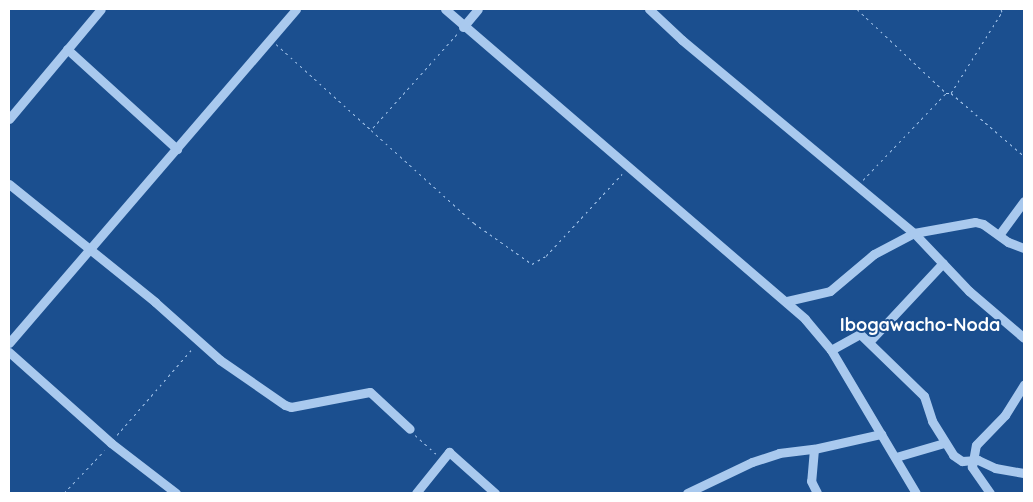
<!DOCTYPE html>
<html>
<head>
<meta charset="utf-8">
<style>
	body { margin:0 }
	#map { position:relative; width:1033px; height:502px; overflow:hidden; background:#1b4f8f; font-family:Quicksand,sans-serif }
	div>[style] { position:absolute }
	.path>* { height:1px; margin-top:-0.5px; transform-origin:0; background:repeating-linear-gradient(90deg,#a9c9ee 0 2.5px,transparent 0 6.5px) }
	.minor>* { height:9px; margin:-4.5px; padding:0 4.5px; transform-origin:4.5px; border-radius:4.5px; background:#a9c9ee }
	span { translate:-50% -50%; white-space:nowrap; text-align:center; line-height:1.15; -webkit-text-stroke:4px #1b4f8f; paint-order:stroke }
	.quarter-label { font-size:18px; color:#fff; font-weight:700 }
	.frame { position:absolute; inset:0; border:10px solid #fff; pointer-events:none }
</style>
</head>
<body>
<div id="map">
	<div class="path">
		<div style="left:857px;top:9px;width:122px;rotate:43.3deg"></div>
		<div style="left:457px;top:34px;width:129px;rotate:131.9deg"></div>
		<div style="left:371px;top:130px;width:139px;rotate:42.1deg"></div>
		<div style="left:474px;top:223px;width:71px;rotate:35.3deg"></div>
		<div style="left:532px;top:264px;width:16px;rotate:-30deg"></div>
		<div style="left:546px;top:256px;width:112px;rotate:-47.2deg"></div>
		<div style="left:276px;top:44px;width:127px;rotate:42.1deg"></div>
		<div style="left:951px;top:93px;width:96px;rotate:-57.8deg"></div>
		<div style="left:1002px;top:12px;width:3px;rotate:-108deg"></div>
		<div style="left:863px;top:180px;width:120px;rotate:-46.3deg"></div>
		<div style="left:946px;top:93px;width:5px"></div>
		<div style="left:951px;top:93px;width:96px;rotate:40.8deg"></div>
		<div style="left:117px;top:435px;width:116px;rotate:-48.9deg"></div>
		<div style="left:415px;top:435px;width:28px;rotate:42deg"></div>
		<div style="left:64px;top:493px;width:59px;rotate:-46.4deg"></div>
	</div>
	<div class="minor">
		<div style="left:445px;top:9px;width:475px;rotate:40.7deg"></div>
		<div style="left:805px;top:319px;width:40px;rotate:50deg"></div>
		<div style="left:831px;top:350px;width:166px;rotate:59.3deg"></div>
		<div style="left:649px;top:9px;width:45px;rotate:43.2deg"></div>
		<div style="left:682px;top:40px;width:302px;rotate:39.8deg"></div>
		<div style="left:914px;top:233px;width:80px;rotate:46.5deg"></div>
		<div style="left:969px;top:291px;width:72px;rotate:40.5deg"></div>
		<div style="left:463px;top:27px;width:23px;rotate:-50deg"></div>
		<div style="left:67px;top:49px;width:149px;rotate:42.3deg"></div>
		<div style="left:9px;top:119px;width:143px;rotate:-50.1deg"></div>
		<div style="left:9px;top:184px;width:188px;rotate:38.9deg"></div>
		<div style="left:155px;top:302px;width:87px;rotate:41.7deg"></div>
		<div style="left:220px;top:360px;width:79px;rotate:34.7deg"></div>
		<div style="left:285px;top:405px;width:6px;rotate:18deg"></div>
		<div style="left:291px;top:407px;width:80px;rotate:-10.8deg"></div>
		<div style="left:370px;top:392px;width:54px;rotate:42.8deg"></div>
		<div style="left:999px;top:235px;width:42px;rotate:-53.7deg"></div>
		<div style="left:787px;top:301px;width:44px;rotate:-13.1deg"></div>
		<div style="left:830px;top:291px;width:57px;rotate:-40.1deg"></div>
		<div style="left:874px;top:254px;width:45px;rotate:-27.7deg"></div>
		<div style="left:914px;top:233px;width:62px;rotate:-10.2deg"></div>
		<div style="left:975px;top:222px;width:8px;rotate:14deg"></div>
		<div style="left:983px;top:224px;width:31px;rotate:36deg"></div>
		<div style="left:1008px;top:242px;width:17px;rotate:21deg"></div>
		<div style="left:869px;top:342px;width:108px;rotate:-46.9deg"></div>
		<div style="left:9px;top:343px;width:440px;rotate:-49.3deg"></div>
		<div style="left:831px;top:350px;width:33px;rotate:-29deg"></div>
		<div style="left:860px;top:334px;width:89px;rotate:44.1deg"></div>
		<div style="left:924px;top:396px;width:26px;rotate:72deg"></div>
		<div style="left:932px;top:421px;width:40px;rotate:58deg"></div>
		<div style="left:953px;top:455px;width:11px;rotate:34deg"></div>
		<div style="left:962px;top:461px;width:16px;rotate:-4deg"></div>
		<div style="left:978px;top:460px;width:19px;rotate:25deg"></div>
		<div style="left:995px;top:468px;width:29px;rotate:10deg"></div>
		<div style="left:9px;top:352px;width:137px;rotate:41.7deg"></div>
		<div style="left:111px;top:443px;width:82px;rotate:37.6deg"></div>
		<div style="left:814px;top:449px;width:32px;rotate:95deg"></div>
		<div style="left:811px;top:481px;width:13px;rotate:63deg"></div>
		<div style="left:896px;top:457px;width:50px;rotate:-16.3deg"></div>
		<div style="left:416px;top:493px;width:53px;rotate:-51.2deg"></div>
		<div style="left:449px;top:452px;width:62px;rotate:41.7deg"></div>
		<div style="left:687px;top:493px;width:72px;rotate:-25.5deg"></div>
		<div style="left:752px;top:462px;width:28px;rotate:-18deg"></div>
		<div style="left:779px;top:453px;width:35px;rotate:-7deg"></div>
		<div style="left:814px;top:449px;width:69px;rotate:-12.6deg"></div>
		<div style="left:990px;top:493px;width:32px;rotate:-125deg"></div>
		<div style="left:972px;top:467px;width:22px;rotate:-80deg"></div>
		<div style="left:976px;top:445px;width:42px;rotate:-46deg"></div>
		<div style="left:1005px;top:415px;width:36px;rotate:-58deg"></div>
	</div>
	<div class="quarter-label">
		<span style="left:920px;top:325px">Ibogawacho-Noda</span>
	</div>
	<div class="frame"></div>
</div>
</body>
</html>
